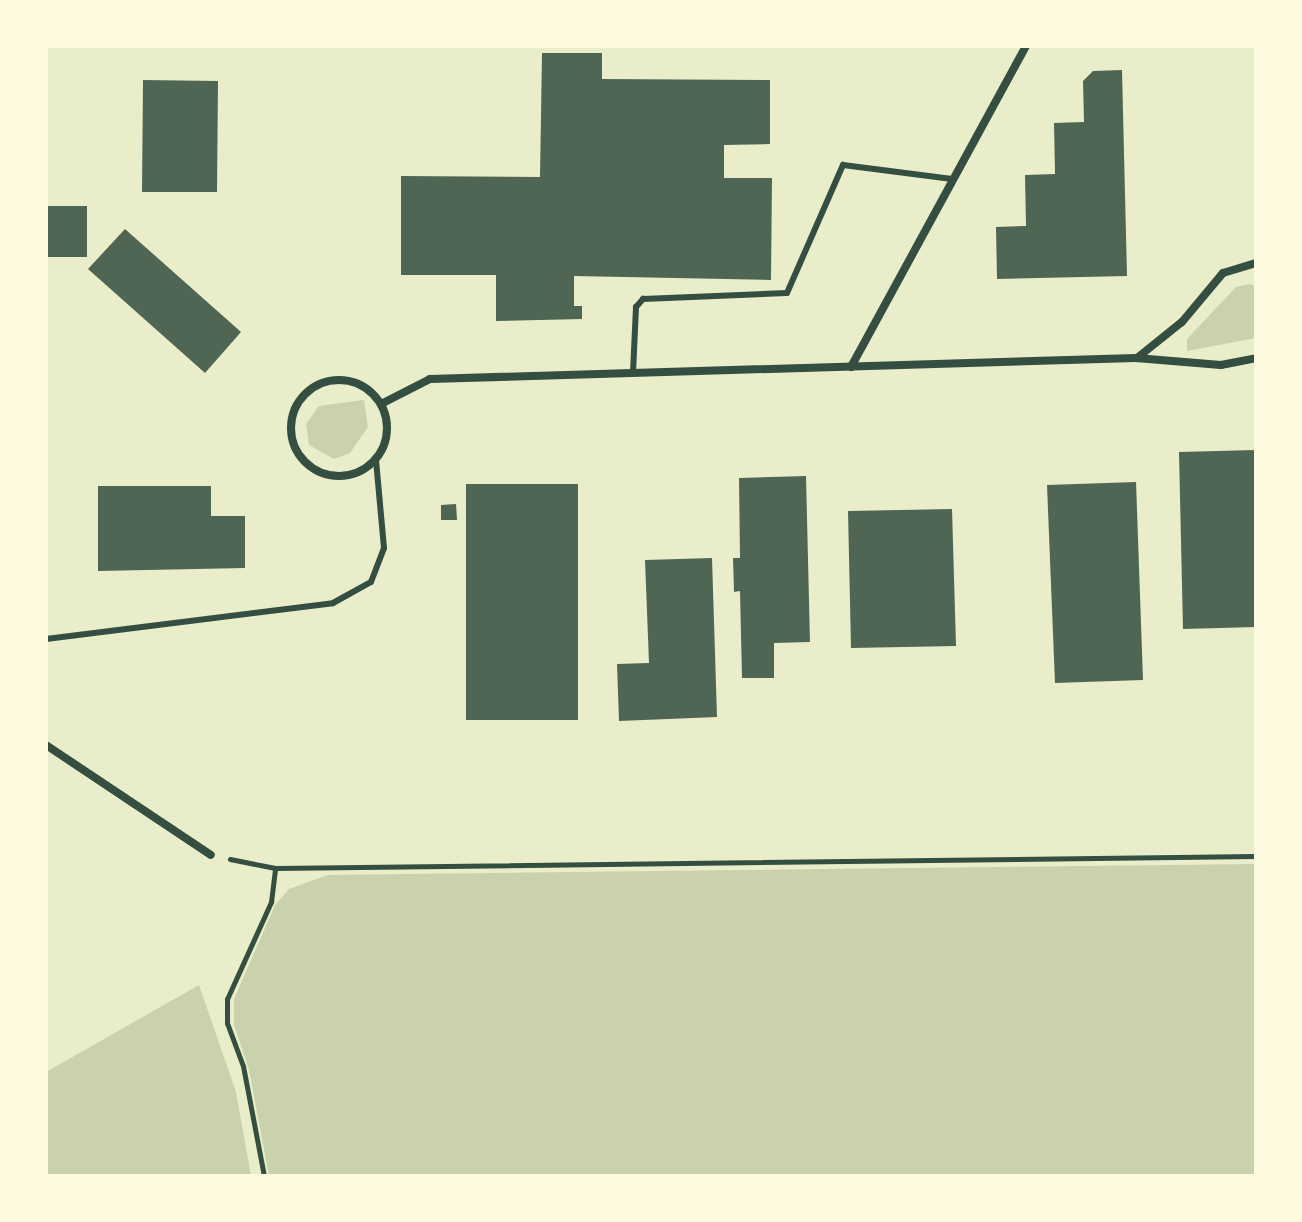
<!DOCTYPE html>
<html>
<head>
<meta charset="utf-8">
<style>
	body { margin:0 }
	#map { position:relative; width:1302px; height:1222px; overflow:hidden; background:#e9edc9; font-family:"Space Grotesk",sans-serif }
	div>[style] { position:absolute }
	.green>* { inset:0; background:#cad2ad }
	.building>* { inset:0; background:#4f6655 }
	.path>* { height:5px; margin:-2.5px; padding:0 2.5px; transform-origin:2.5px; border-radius:2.5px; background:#344e41 }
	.service>* { height:6px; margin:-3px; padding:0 3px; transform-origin:3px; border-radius:3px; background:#344e41 }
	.minor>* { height:8px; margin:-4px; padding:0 4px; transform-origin:4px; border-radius:4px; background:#344e41 }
	.minor>.ring { margin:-4px; padding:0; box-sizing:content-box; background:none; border:8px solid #344e41; border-radius:50% }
	span { translate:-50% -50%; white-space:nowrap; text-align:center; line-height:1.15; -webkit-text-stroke:6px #fefae0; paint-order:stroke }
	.frame { position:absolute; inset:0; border:48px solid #fefae0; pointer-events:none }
</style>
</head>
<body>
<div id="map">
	<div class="green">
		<div style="clip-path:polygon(1249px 284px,1256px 286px,1256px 338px,1187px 351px,1187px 339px,1236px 287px)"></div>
		<div style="clip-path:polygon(364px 400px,368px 427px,350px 453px,334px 459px,309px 445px,306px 424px,319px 406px)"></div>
		<div style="clip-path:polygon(1256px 864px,1256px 1176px,269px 1176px,249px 1070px,234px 1025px,234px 999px,275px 905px,289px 889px,328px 875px)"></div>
		<div style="clip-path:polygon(199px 985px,236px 1092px,251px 1176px,46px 1176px,46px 1072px)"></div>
	</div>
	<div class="building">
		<div style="clip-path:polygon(542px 53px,602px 53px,602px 79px,770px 80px,770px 144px,724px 145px,724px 178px,772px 178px,771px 280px,574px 276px,574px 306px,582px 306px,582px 319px,496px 321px,496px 275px,401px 275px,401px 176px,540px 177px)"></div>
		<div style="clip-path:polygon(1122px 70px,1127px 276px,997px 279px,996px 227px,1026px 226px,1025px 175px,1055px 174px,1054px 123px,1084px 122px,1083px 81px,1093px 71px)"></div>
		<div style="clip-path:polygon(143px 80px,218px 81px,217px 192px,142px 192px)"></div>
		<div style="clip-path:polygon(46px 206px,87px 206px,87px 257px,46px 257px)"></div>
		<div style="clip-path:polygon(125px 229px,241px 332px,205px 373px,88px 269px)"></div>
		<div style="clip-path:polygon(1256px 450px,1256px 627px,1183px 629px,1179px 452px)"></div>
		<div style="clip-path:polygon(806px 476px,810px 642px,774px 643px,774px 678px,742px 678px,740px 591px,734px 592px,733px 558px,740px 558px,739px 478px)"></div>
		<div style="clip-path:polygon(1136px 482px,1143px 680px,1055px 683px,1047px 485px)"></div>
		<div style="clip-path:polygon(466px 484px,578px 484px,578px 720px,466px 720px)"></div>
		<div style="clip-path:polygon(98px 486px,211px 486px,211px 516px,245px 516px,245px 568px,98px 571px)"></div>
		<div style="clip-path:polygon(456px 504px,457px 520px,441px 520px,441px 505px)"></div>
		<div style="clip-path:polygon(952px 509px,956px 646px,851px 648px,848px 511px)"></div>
		<div style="clip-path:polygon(712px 558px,717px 717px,619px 721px,617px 664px,649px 663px,645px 560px)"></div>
	</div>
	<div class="path">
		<div style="left:230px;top:859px;width:46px;rotate:11.3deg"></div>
		<div style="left:275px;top:868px;width:981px;rotate:-0.7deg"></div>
		<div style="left:264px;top:1176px;width:112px;rotate:-100.8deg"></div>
		<div style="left:243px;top:1066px;width:46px;rotate:-110.4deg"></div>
		<div style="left:227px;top:1023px;width:24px;rotate:-90deg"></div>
		<div style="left:227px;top:999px;width:107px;rotate:-65.6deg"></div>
		<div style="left:271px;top:902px;width:34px;rotate:-83deg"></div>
	</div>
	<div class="service">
		<div style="left:633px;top:373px;width:66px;rotate:-87.4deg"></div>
		<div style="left:636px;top:307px;width:11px;rotate:-49deg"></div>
		<div style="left:643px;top:299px;width:144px;rotate:-2.4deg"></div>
		<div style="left:787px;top:293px;width:140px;rotate:-66.4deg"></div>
		<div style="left:843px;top:165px;width:110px;rotate:7.3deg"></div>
		<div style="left:46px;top:639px;width:289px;rotate:-7.1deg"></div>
		<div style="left:333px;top:603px;width:43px;rotate:-28.9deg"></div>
		<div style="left:371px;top:582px;width:36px;rotate:-69deg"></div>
		<div style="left:384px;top:548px;width:88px;rotate:-95.2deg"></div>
	</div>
	<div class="minor">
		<div style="left:1137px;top:358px;width:58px;rotate:-38.7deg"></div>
		<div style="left:1182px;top:322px;width:64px;rotate:-50.1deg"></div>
		<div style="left:1223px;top:273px;width:34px;rotate:-17deg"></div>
		<div style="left:851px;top:367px;width:366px;rotate:-61.4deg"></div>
		<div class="ring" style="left:291px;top:380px;width:88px;height:88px"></div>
		<div style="left:381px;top:404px;width:55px;rotate:-27deg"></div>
		<div style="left:430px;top:379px;width:706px;rotate:-1.7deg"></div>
		<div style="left:1136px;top:358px;width:85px;rotate:4.7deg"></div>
		<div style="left:1221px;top:365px;width:36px;rotate:-11deg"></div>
		<div style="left:46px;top:745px;width:198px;rotate:33.7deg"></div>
	</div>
	<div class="frame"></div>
</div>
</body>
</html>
